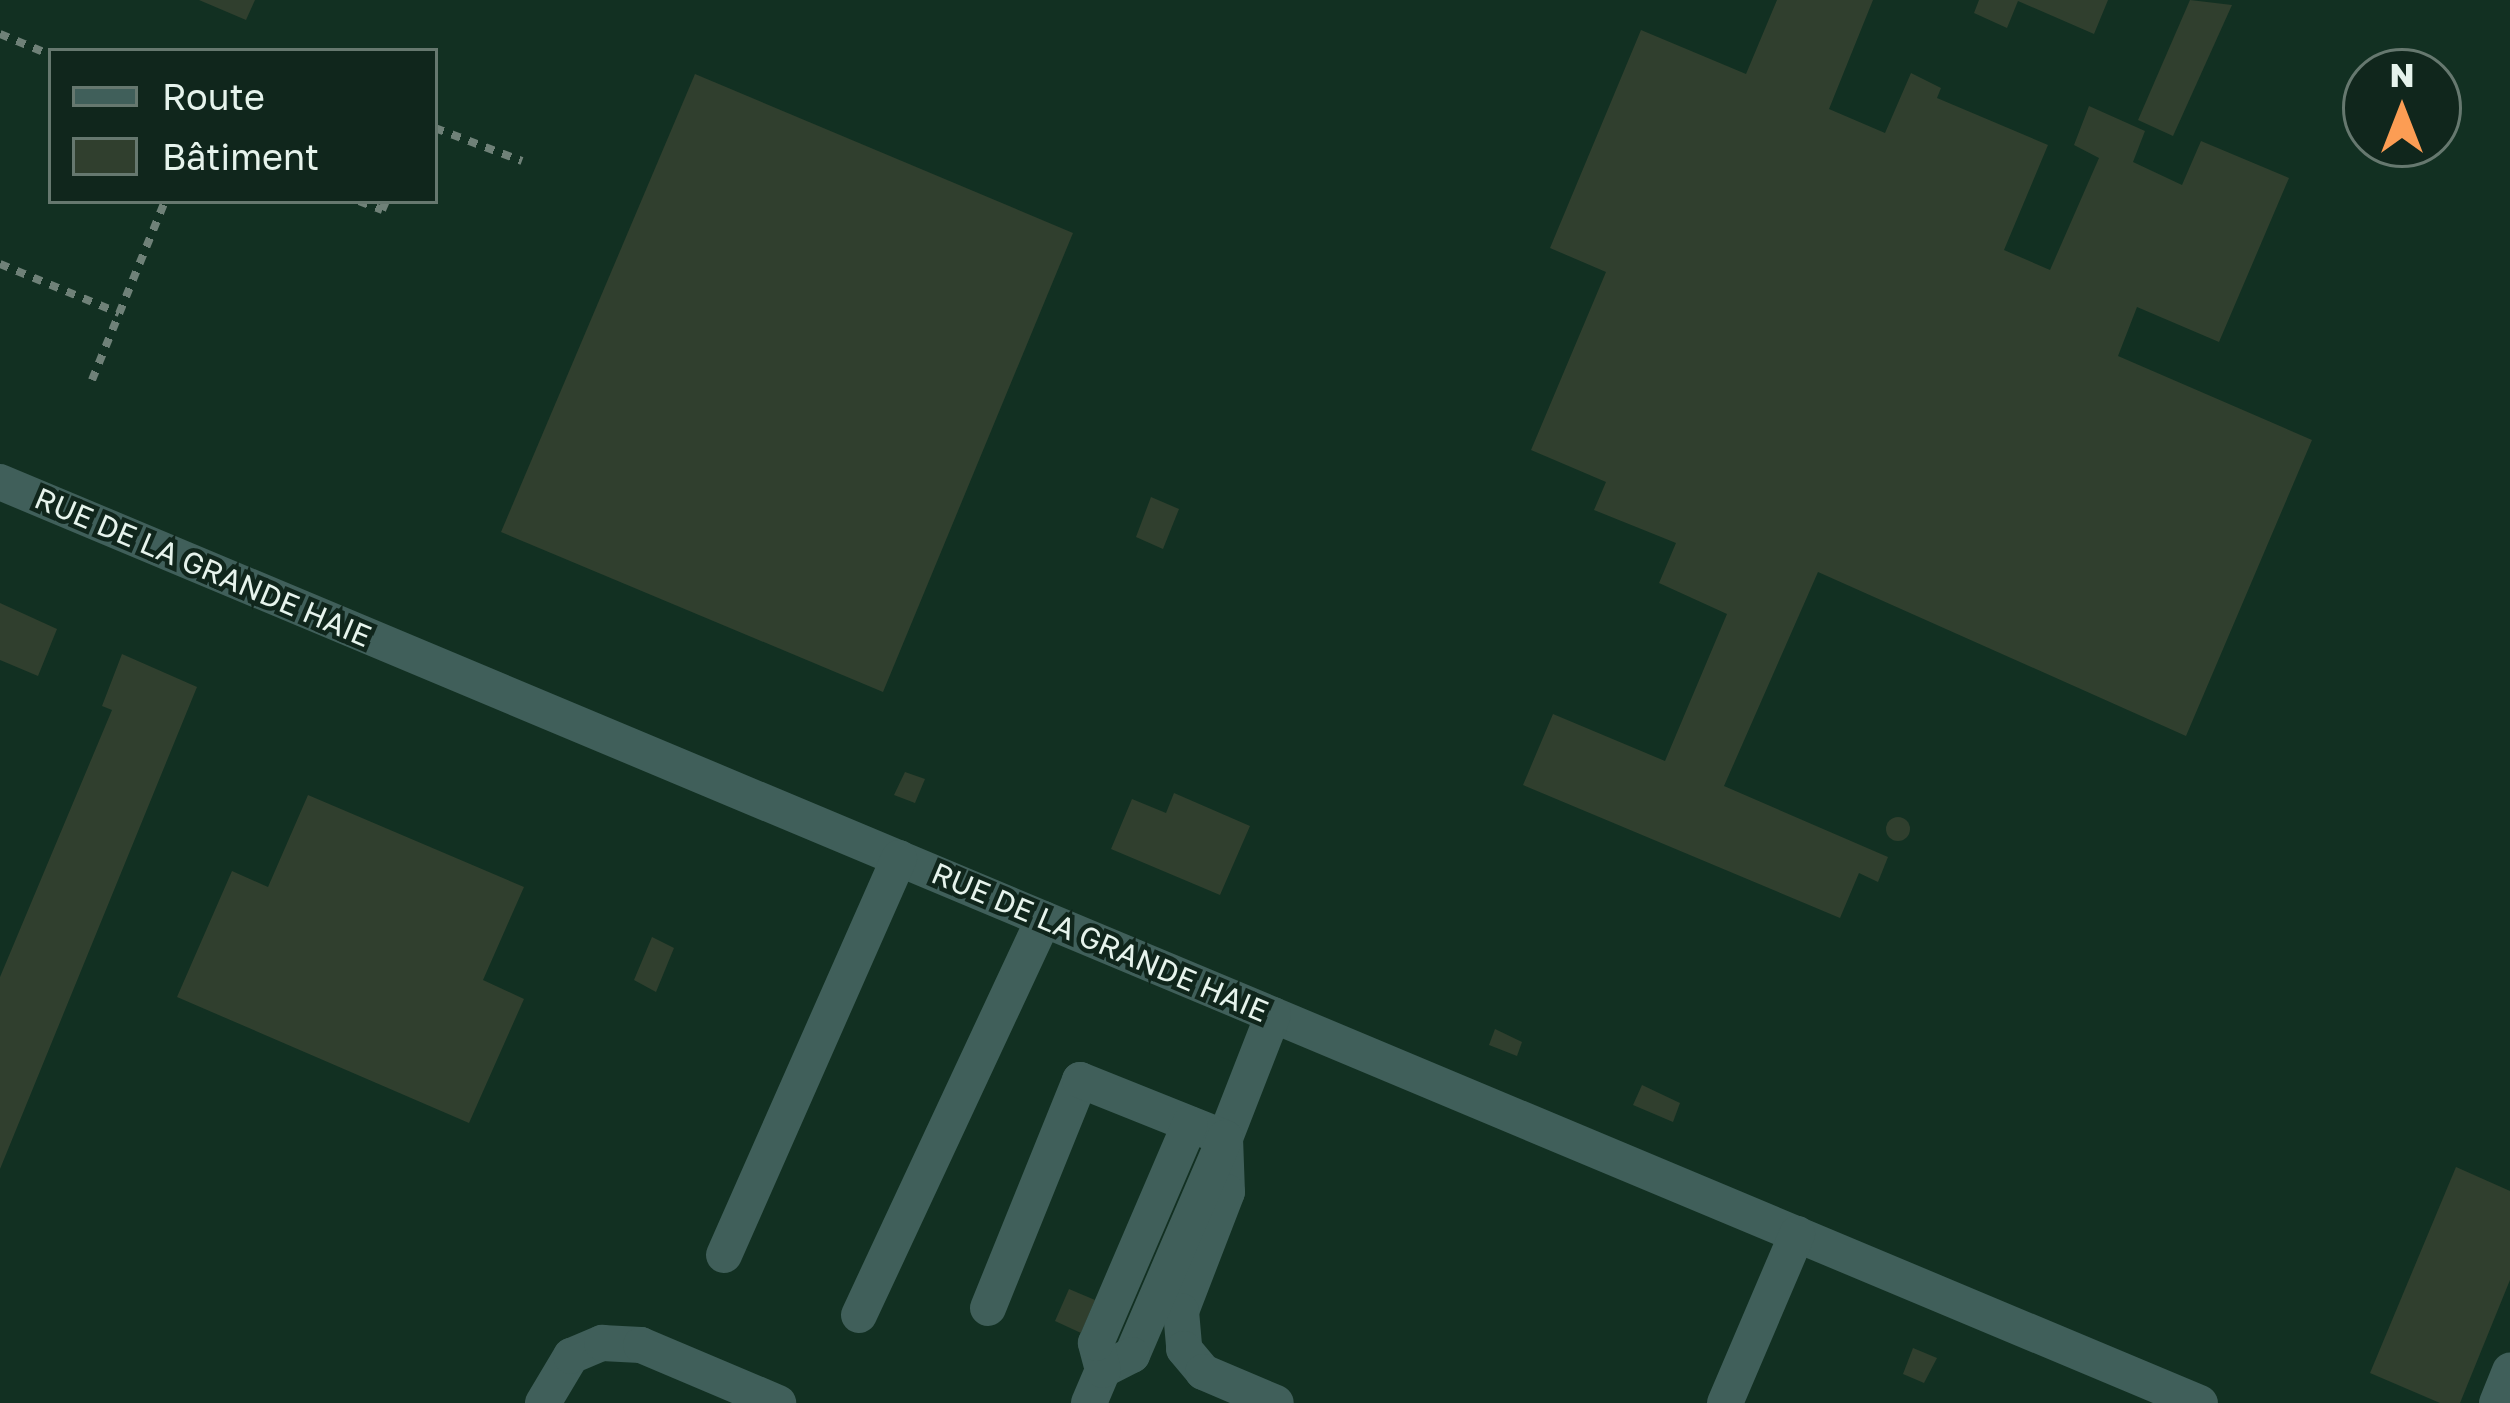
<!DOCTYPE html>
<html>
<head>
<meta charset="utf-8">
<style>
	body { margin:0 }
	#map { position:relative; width:2510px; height:1403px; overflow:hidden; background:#10261c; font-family:"Golos Text",sans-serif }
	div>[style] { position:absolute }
	.built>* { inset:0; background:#123022 }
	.building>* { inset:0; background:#303f2e }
	.round { border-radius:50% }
	.path>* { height:8px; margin-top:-4px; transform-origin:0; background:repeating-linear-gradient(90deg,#6f8178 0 9px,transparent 0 18px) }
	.minor>* { height:36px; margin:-18px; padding:0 18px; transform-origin:18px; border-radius:18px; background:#405f5a }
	span { translate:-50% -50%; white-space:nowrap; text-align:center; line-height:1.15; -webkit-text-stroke:9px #10261c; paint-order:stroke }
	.street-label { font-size:30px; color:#e6f3ec }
	.legend { position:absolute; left:48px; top:48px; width:390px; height:156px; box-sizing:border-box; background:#10261c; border:3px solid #66786f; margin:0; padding:15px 21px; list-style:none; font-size:36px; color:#e6f3ec }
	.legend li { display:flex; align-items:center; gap:24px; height:60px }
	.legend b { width:60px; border:3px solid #66786f }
	.north { position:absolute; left:2342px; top:48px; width:120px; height:120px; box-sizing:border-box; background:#10261c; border:3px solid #66786f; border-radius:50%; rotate:0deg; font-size:33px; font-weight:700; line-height:48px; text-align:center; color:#e6f3ec }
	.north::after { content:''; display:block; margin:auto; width:42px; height:54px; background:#fc9d54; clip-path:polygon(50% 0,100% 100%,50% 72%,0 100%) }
</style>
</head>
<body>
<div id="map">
	<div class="built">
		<div style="clip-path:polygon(evenodd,0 0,2510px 0,2510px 1403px,0 1403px,0 0,51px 51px,435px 51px,435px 201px,51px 201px,51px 51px,0 0,2366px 72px,2438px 72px,2438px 144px,2366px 144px,2366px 72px)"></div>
	</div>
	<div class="building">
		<div style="clip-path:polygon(199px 0,255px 0,246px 20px)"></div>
		<div style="clip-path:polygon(1777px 0,1873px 0,1829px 109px,1885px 133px,1911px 73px,1941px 88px,1937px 98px,2048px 145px,2004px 250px,2050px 270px,2099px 158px,2074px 145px,2089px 106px,2145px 131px,2133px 162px,2182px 185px,2201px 141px,2289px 178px,2219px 342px,2137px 307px,2118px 356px,2312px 440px,2186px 736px,1818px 572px,1724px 786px,1888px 857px,1878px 882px,1859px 873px,1840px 918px,1523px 785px,1553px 714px,1665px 761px,1727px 614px,1659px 583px,1676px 543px,1594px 510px,1606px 482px,1531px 450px,1606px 272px,1550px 248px,1641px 30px,1746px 74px)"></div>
		<div style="clip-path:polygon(1979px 0,2108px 0,2094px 34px,2018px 1px,2007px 28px,1974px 13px)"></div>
		<div style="clip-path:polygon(2190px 0,2232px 5px,2173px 136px,2138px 120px)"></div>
		<div style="clip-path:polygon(695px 74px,1073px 233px,883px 692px,501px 532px)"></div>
		<div style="clip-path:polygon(1151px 497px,1179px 509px,1163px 549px,1136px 537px)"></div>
		<div style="clip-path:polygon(0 603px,57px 629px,38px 676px,0 660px)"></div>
		<div style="clip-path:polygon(122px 654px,197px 687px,0 1169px,0 977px,112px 710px,102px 706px)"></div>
		<div style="clip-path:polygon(905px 772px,925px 779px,915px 803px,894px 795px)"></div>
		<div style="clip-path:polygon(1174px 793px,1250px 826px,1220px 895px,1111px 849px,1132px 799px,1166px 813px)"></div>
		<div style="clip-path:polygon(308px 795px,524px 887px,483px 980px,524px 999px,469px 1123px,177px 997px,232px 871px,268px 887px)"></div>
		<div class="round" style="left:1886px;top:817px;width:24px;height:24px"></div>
		<div style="clip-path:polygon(652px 937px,674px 948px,656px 992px,634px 980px)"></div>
		<div style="clip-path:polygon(1495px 1029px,1522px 1042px,1517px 1056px,1489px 1045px)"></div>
		<div style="clip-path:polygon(1642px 1085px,1680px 1103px,1673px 1122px,1633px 1105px)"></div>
		<div style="clip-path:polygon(2456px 1167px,2510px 1191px,2510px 1280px,2460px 1403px,2440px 1403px,2370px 1373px)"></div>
		<div style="clip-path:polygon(1069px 1289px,1095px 1300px,1081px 1333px,1055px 1321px)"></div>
		<div style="clip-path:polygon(1913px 1348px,1937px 1358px,1924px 1383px,1903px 1374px)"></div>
	</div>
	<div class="path">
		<div style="left:0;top:34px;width:55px;rotate:22.4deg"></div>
		<div style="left:435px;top:128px;width:93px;rotate:20.8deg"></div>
		<div style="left:359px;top:201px;width:25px;rotate:21deg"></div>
		<div style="left:382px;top:210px;width:10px;rotate:-66deg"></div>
		<div style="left:0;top:264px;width:129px;rotate:22.4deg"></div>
		<div style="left:92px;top:380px;width:193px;rotate:-67.8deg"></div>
	</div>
	<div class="minor">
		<div style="left:0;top:482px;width:2385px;rotate:22.72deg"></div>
		<div style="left:1273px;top:1015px;width:132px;rotate:111.3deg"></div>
		<div style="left:1225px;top:1138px;width:54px;rotate:87.9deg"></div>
		<div style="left:1227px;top:1192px;width:128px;rotate:111.1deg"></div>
		<div style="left:1181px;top:1311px;width:38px;rotate:85deg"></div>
		<div style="left:1184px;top:1349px;width:30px;rotate:50deg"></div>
		<div style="left:1203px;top:1372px;width:79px;rotate:23deg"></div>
		<div style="left:724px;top:1255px;width:434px;rotate:-66.2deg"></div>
		<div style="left:988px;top:1308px;width:246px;rotate:-68deg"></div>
		<div style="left:1080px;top:1080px;width:156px;rotate:21.8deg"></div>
		<div style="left:1225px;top:1138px;width:236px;rotate:113.2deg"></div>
		<div style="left:1132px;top:1355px;width:33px;rotate:153deg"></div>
		<div style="left:1103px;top:1370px;width:36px;rotate:113deg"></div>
		<div style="left:859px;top:1315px;width:437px;rotate:-65deg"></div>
		<div style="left:1103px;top:1370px;width:28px;rotate:-105deg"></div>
		<div style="left:1096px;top:1343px;width:238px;rotate:-66.8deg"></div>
		<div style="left:543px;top:1403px;width:55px;rotate:-59.2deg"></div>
		<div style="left:571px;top:1356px;width:34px;rotate:-23deg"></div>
		<div style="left:602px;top:1343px;width:39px;rotate:3deg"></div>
		<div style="left:641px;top:1345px;width:149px;rotate:22.9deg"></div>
		<div style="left:1725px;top:1403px;width:184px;rotate:-66.9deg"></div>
		<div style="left:2497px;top:1403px;width:35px;rotate:-68deg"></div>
	</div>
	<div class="street-label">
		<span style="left:203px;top:567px;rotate:23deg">RUE DE LA GRANDE HAIE</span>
		<span style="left:1100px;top:942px;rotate:23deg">RUE DE LA GRANDE HAIE</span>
	</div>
	<ul class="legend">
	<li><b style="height:15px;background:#405f5a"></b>Route</li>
	<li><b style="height:33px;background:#303f2e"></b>Bâtiment</li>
	</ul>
	<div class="north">N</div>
</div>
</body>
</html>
